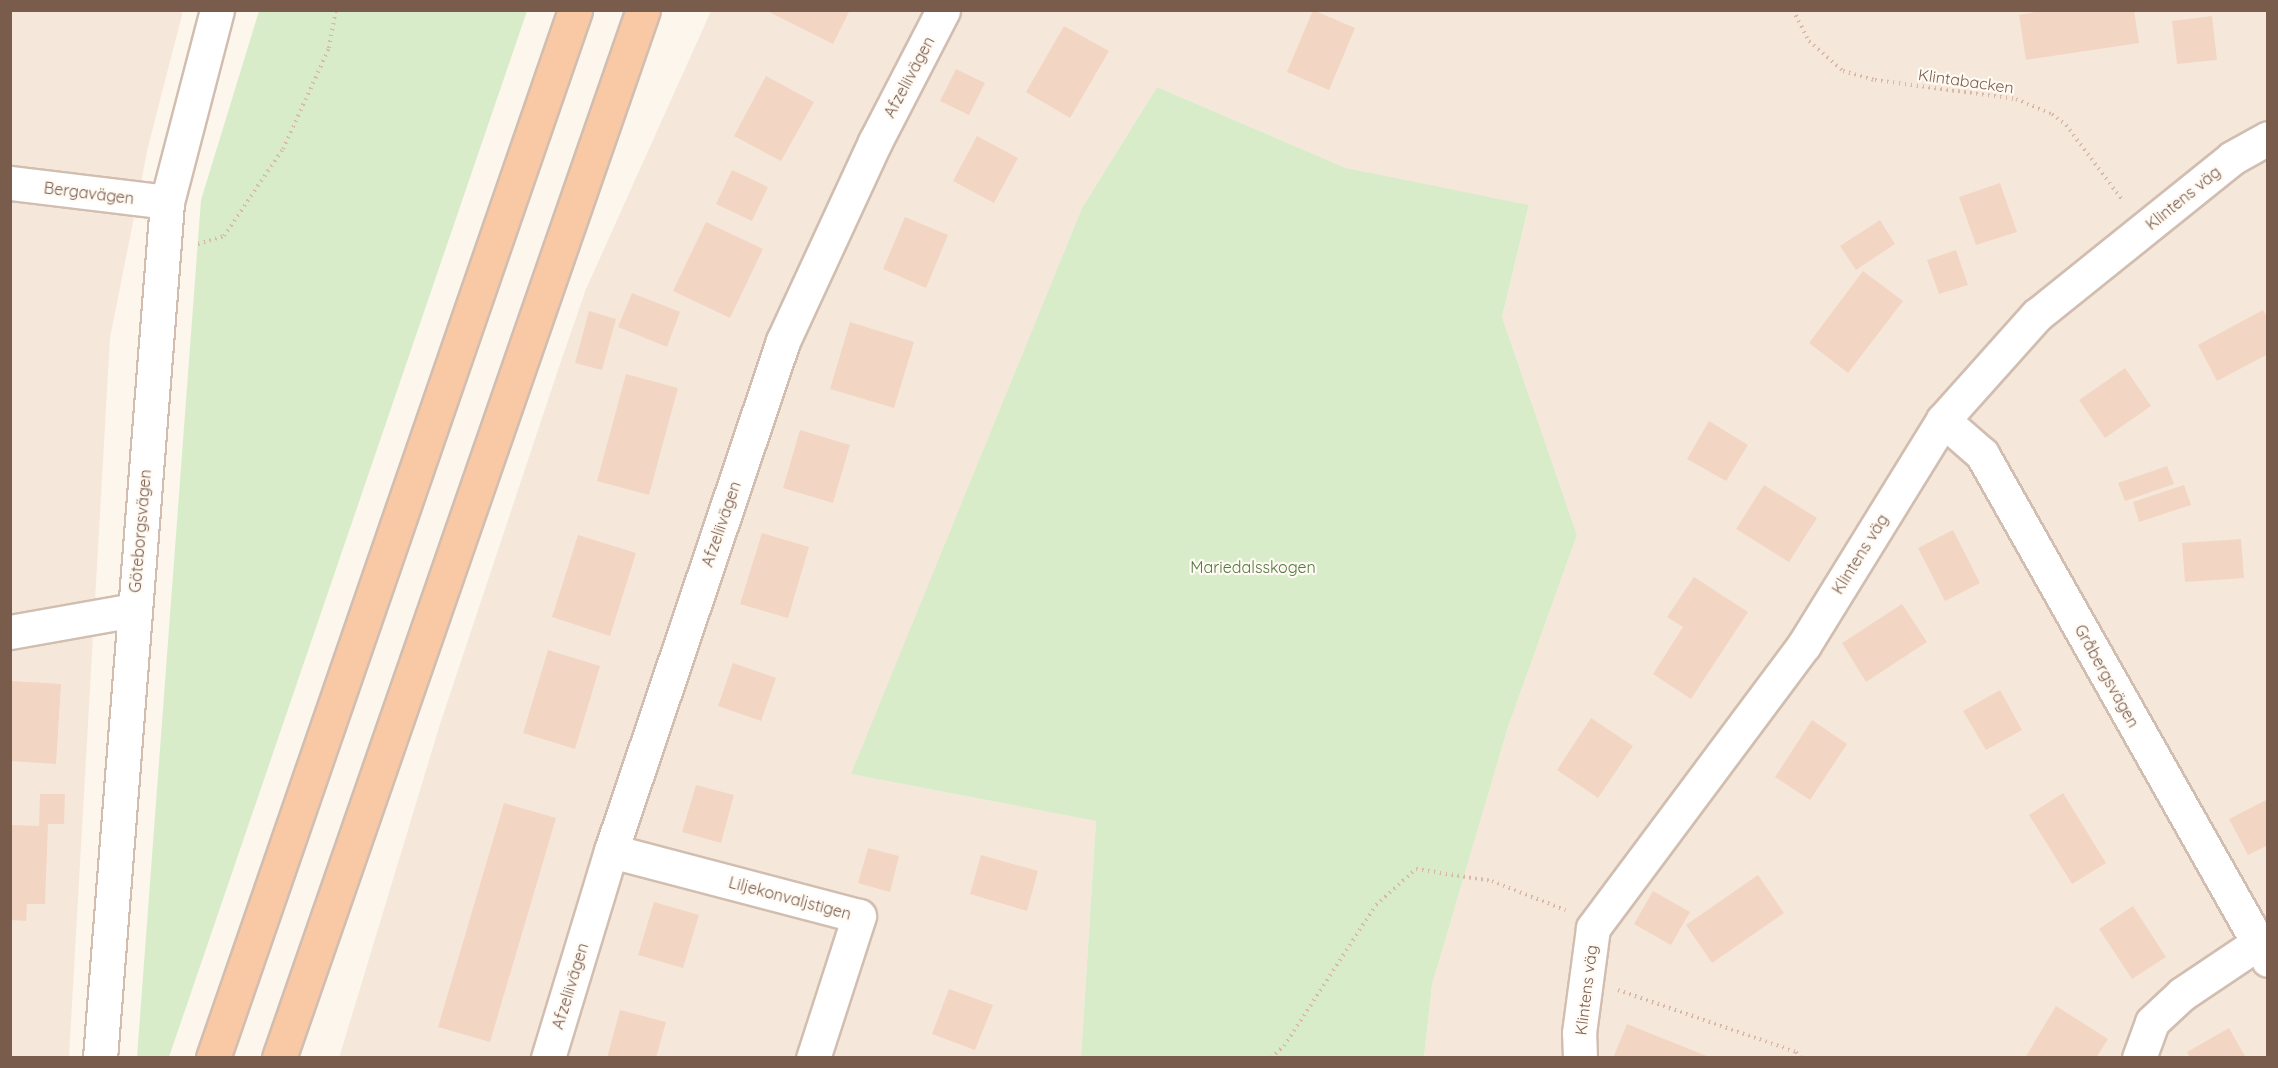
<!DOCTYPE html>
<html>
<head>
<meta charset="utf-8">
<style>
	body { margin:0 }
	#map { position:relative; width:2278px; height:1068px; overflow:hidden; background:#fdf6ec; font-family:Quicksand,sans-serif }
	div>[style] { position:absolute }
	.residential>* { inset:0; background:#f5e8da }
	.green>* { inset:0; background:#d8ecc9 }
	.building>* { inset:0; background:#f3d5c3 }
	.path>* { height:4px; margin-top:-2px; transform-origin:0; background:repeating-linear-gradient(90deg,#d9b8a5 0 1.5px,transparent 0 6px) }
	.roads { filter:drop-shadow(2px 0 #d1beb0) drop-shadow(-2px 0 #d1beb0) drop-shadow(0 2px #d1beb0) drop-shadow(0 -2px #d1beb0) }
	.minor>* { height:33px; margin:-16.5px; padding:0 16.5px; transform-origin:16.5px; border-radius:16.5px; background:#fff }
	.trunk>* { height:33px; margin:-16.5px; padding:0 16.5px; transform-origin:16.5px; border-radius:16.5px; background:#f9c8a4 }
	span { translate:-50% -50%; white-space:nowrap; text-align:center; line-height:1.15; -webkit-text-stroke:4.5px #fffaf3; paint-order:stroke }
	.street-label { font-size:16px; color:#7a5c4d }
	.park-label { font-size:16px; color:#537a41 }
	.frame { position:absolute; inset:0; border:12px solid #7a5c4d; pointer-events:none }
</style>
</head>
<body>
<div id="map">
	<div class="residential">
		<div style="clip-path:polygon(10px 11px,183px 11px,148px 147px,110px 338px,69px 1057px,11px 1057px)"></div>
		<div style="clip-path:polygon(711px 11px,2267px 11px,2267px 1057px,1424px 1057px,1432px 985px,1508px 727px,1577px 535px,1502px 317px,1529px 206px,1346px 168px,1157px 87px,1082px 208px,852px 774px,1096px 821px,1081px 1057px,339px 1058px,440px 724px,560px 364px,586px 289px)"></div>
	</div>
	<div class="green">
		<div style="clip-path:polygon(259px 11px,527px 11px,169px 1057px,137px 1057px,201px 200px)"></div>
		<div style="clip-path:polygon(1157px 87px,1346px 168px,1529px 205px,1502px 317px,1577px 535px,1508px 727px,1432px 985px,1424px 1057px,1081px 1057px,1096px 821px,851px 774px,1082px 208px)"></div>
	</div>
	<div class="building">
		<div style="clip-path:polygon(765px 10px,850px 10px,833px 44px)"></div>
		<div style="clip-path:polygon(1313px 10px,1355px 28px,1329px 90px,1287px 72px)"></div>
		<div style="clip-path:polygon(2046px 10px,2134px 10px,2139px 43px,2026px 60px,2019px 15px)"></div>
		<div style="clip-path:polygon(2212px 16px,2217px 60px,2177px 64px,2172px 21px)"></div>
		<div style="clip-path:polygon(1064px 26px,1109px 51px,1070px 118px,1026px 92px)"></div>
		<div style="clip-path:polygon(956px 69px,985px 83px,969px 115px,940px 101px)"></div>
		<div style="clip-path:polygon(766px 76px,814px 102px,781px 161px,734px 136px)"></div>
		<div style="clip-path:polygon(977px 136px,1018px 158px,994px 203px,953px 181px)"></div>
		<div style="clip-path:polygon(732px 170px,768px 187px,752px 221px,716px 204px)"></div>
		<div style="clip-path:polygon(2000px 183px,2017px 232px,1976px 245px,1959px 197px)"></div>
		<div style="clip-path:polygon(905px 217px,948px 235px,926px 288px,883px 269px)"></div>
		<div style="clip-path:polygon(1880px 220px,1895px 244px,1856px 270px,1840px 246px)"></div>
		<div style="clip-path:polygon(706px 222px,763px 249px,730px 318px,673px 291px)"></div>
		<div style="clip-path:polygon(1956px 250px,1968px 285px,1939px 294px,1927px 260px)"></div>
		<div style="clip-path:polygon(1863px 271px,1903px 301px,1848px 373px,1809px 343px)"></div>
		<div style="clip-path:polygon(632px 293px,680px 312px,667px 347px,618px 327px)"></div>
		<div style="clip-path:polygon(2263px 310px,2268px 319px,2268px 354px,2217px 381px,2198px 345px)"></div>
		<div style="clip-path:polygon(589px 311px,616px 319px,602px 370px,575px 363px)"></div>
		<div style="clip-path:polygon(850px 322px,914px 342px,894px 408px,830px 389px)"></div>
		<div style="clip-path:polygon(2125px 368px,2151px 406px,2105px 438px,2079px 400px)"></div>
		<div style="clip-path:polygon(626px 374px,678px 388px,649px 495px,597px 481px)"></div>
		<div style="clip-path:polygon(1709px 421px,1748px 445px,1726px 481px,1687px 459px)"></div>
		<div style="clip-path:polygon(800px 430px,850px 445px,833px 503px,783px 488px)"></div>
		<div style="clip-path:polygon(2167px 466px,2174px 484px,2125px 501px,2118px 483px)"></div>
		<div style="clip-path:polygon(1764px 485px,1817px 518px,1789px 562px,1736px 529px)"></div>
		<div style="clip-path:polygon(2184px 485px,2191px 505px,2139px 522px,2133px 502px)"></div>
		<div style="clip-path:polygon(1953px 530px,1980px 583px,1945px 601px,1918px 548px)"></div>
		<div style="clip-path:polygon(762px 533px,809px 547px,788px 618px,740px 604px)"></div>
		<div style="clip-path:polygon(578px 535px,636px 553px,610px 636px,552px 617px)"></div>
		<div style="clip-path:polygon(2241px 539px,2244px 578px,2185px 582px,2182px 543px)"></div>
		<div style="clip-path:polygon(1694px 577px,1748px 612px,1691px 699px,1653px 674px,1683px 627px,1667px 617px)"></div>
		<div style="clip-path:polygon(1902px 604px,1927px 642px,1866px 682px,1842px 643px)"></div>
		<div style="clip-path:polygon(548px 650px,600px 666px,575px 749px,523px 733px)"></div>
		<div style="clip-path:polygon(733px 663px,776px 678px,761px 721px,718px 706px)"></div>
		<div style="clip-path:polygon(11px 681px,61px 684px,56px 764px,10px 761px)"></div>
		<div style="clip-path:polygon(2000px 690px,2022px 730px,1986px 750px,1963px 711px)"></div>
		<div style="clip-path:polygon(1591px 718px,1633px 746px,1598px 798px,1557px 770px)"></div>
		<div style="clip-path:polygon(1812px 720px,1847px 744px,1810px 800px,1775px 777px)"></div>
		<div style="clip-path:polygon(696px 785px,734px 795px,721px 843px,682px 832px)"></div>
		<div style="clip-path:polygon(2063px 793px,2106px 863px,2072px 884px,2029px 815px)"></div>
		<div style="clip-path:polygon(40px 794px,65px 794px,64px 824px,48px 824px,45px 904px,27px 904px,26px 921px,10px 920px,10px 825px,39px 826px)"></div>
		<div style="clip-path:polygon(2268px 799px,2268px 845px,2248px 855px,2229px 819px)"></div>
		<div style="clip-path:polygon(504px 803px,556px 818px,490px 1042px,438px 1027px)"></div>
		<div style="clip-path:polygon(868px 848px,899px 856px,890px 892px,858px 883px)"></div>
		<div style="clip-path:polygon(981px 855px,1038px 871px,1027px 911px,970px 894px)"></div>
		<div style="clip-path:polygon(1758px 875px,1784px 913px,1712px 963px,1686px 925px)"></div>
		<div style="clip-path:polygon(1653px 891px,1690px 912px,1671px 945px,1634px 924px)"></div>
		<div style="clip-path:polygon(654px 902px,699px 915px,683px 968px,638px 955px)"></div>
		<div style="clip-path:polygon(2133px 906px,2166px 957px,2132px 979px,2099px 929px)"></div>
		<div style="clip-path:polygon(949px 989px,993px 1005px,975px 1050px,932px 1034px)"></div>
		<div style="clip-path:polygon(2056px 1006px,2108px 1039px,2096px 1058px,2025px 1058px)"></div>
		<div style="clip-path:polygon(620px 1010px,666px 1022px,656px 1058px,607px 1058px)"></div>
		<div style="clip-path:polygon(1627px 1024px,1709px 1057px,1709px 1058px,1613px 1058px)"></div>
		<div style="clip-path:polygon(2229px 1028px,2246px 1058px,2190px 1058px,2187px 1052px)"></div>
	</div>
	<div class="path">
		<div style="left:1793px;top:10px;width:35px;rotate:63deg"></div>
		<div style="left:1809px;top:41px;width:45px;rotate:41.4deg"></div>
		<div style="left:1843px;top:71px;width:33px;rotate:16deg"></div>
		<div style="left:1875px;top:80px;width:142px;rotate:7.7deg"></div>
		<div style="left:2016px;top:99px;width:39px;rotate:23deg"></div>
		<div style="left:2052px;top:114px;width:18px;rotate:38deg"></div>
		<div style="left:2066px;top:125px;width:95px;rotate:53.1deg"></div>
		<div style="left:198px;top:244px;width:27px;rotate:-17deg"></div>
		<div style="left:224px;top:236px;width:105px;rotate:-55.9deg"></div>
		<div style="left:283px;top:149px;width:111px;rotate:-65.5deg"></div>
		<div style="left:329px;top:48px;width:39px;rotate:-80deg"></div>
		<div style="left:1618px;top:990px;width:188px;rotate:19.2deg"></div>
		<div style="left:1796px;top:1052px;width:8px;rotate:50deg"></div>
		<div style="left:1271px;top:1058px;width:18px;rotate:-43deg"></div>
		<div style="left:1284px;top:1046px;width:168px;rotate:-56.9deg"></div>
		<div style="left:1376px;top:905px;width:54px;rotate:-42deg"></div>
		<div style="left:1416px;top:869px;width:77px;rotate:9deg"></div>
		<div style="left:1492px;top:881px;width:79px;rotate:21.7deg"></div>
	</div>
	<div class="roads">
		<div class="minor">
			<div style="left:10px;top:183px;width:158px;rotate:6.9deg"></div>
			<div style="left:1943px;top:420px;width:52px;rotate:41.1deg"></div>
			<div style="left:1982px;top:454px;width:581px;rotate:60.52deg"></div>
			<div style="left:10px;top:632px;width:125px;rotate:-10.1deg"></div>
			<div style="left:611px;top:851px;width:256px;rotate:14.7deg"></div>
			<div style="left:859px;top:916px;width:149px;rotate:107.9deg"></div>
			<div style="left:100px;top:1058px;width:859px;rotate:-85.52deg"></div>
			<div style="left:167px;top:202px;width:198px;rotate:-75.4deg"></div>
			<div style="left:548px;top:1058px;width:216px;rotate:-73.1deg"></div>
			<div style="left:611px;top:851px;width:538px;rotate:-71.36deg"></div>
			<div style="left:783px;top:341px;width:219px;rotate:-65.2deg"></div>
			<div style="left:875px;top:142px;width:148px;rotate:-62.7deg"></div>
			<div style="left:1580px;top:1058px;width:25px;rotate:-92deg"></div>
			<div style="left:1579px;top:1033px;width:106px;rotate:-82.4deg"></div>
			<div style="left:1593px;top:928px;width:353px;rotate:-53.3deg"></div>
			<div style="left:1804px;top:645px;width:264px;rotate:-58.3deg"></div>
			<div style="left:1943px;top:420px;width:141px;rotate:-48.2deg"></div>
			<div style="left:2037px;top:315px;width:250px;rotate:-38.8deg"></div>
			<div style="left:2232px;top:158px;width:41px;rotate:-29.1deg"></div>
			<div style="left:2139px;top:1058px;width:38px;rotate:-70deg"></div>
			<div style="left:2152px;top:1022px;width:41px;rotate:-43deg"></div>
			<div style="left:2182px;top:994px;width:92px;rotate:-33.9deg"></div>
		</div>
		<div class="trunk">
			<div style="left:213px;top:1058px;width:1109px;rotate:-70.94deg"></div>
			<div style="left:279px;top:1058px;width:1109px;rotate:-70.85deg"></div>
		</div>
	</div>
	<div class="street-label">
		<span style="left:909px;top:77px;rotate:-62deg">Afzeliivägen</span>
		<span style="left:1966px;top:81px;rotate:8deg">Klintabacken</span>
		<span style="left:89px;top:193px;rotate:7deg">Bergavägen</span>
		<span style="left:2183px;top:198px;rotate:-39deg">Klintens väg</span>
		<span style="left:721px;top:524px;rotate:-71deg">Afzeliivägen</span>
		<span style="left:140px;top:531px;rotate:-85deg">Göteborgsvägen</span>
		<span style="left:1860px;top:554px;rotate:-58deg">Klintens väg</span>
		<span style="left:2107px;top:676px;rotate:61deg">Gråbergsvägen</span>
		<span style="left:790px;top:898px;rotate:15deg">Liljekonvaljstigen</span>
		<span style="left:570px;top:986px;rotate:-73deg">Afzeliivägen</span>
		<span style="left:1586px;top:990px;rotate:-83deg">Klintens väg</span>
	</div>
	<div class="park-label">
		<span style="left:1253px;top:567px">Mariedalsskogen</span>
	</div>
	<div class="frame"></div>
</div>
</body>
</html>
